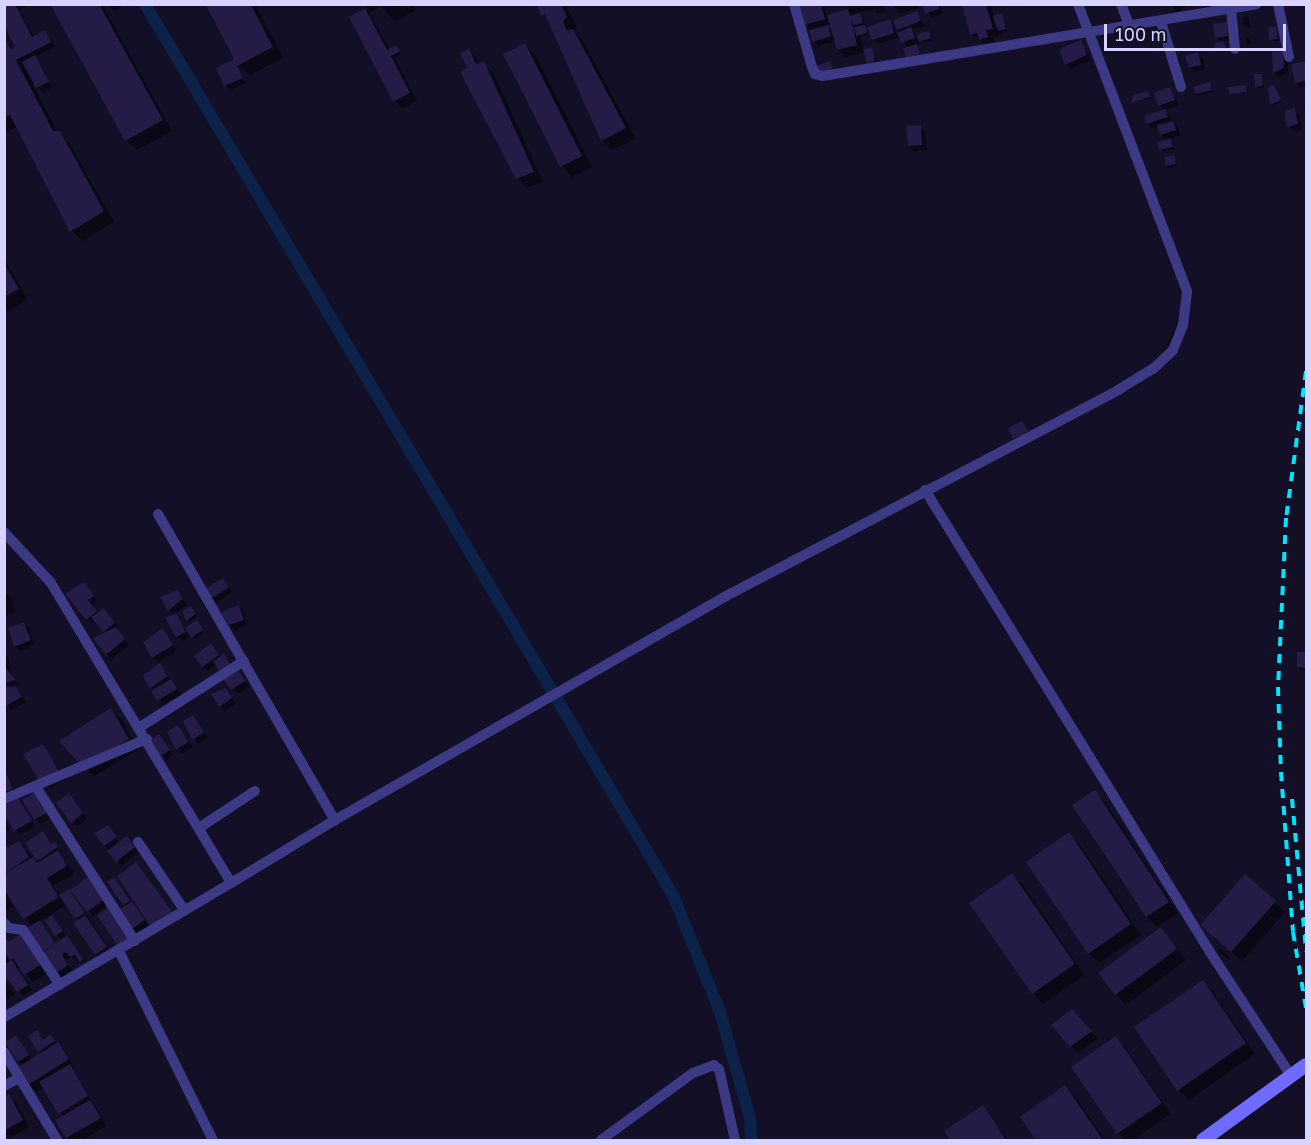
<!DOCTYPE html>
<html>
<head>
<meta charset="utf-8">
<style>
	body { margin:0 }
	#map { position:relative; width:1311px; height:1145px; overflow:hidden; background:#130f26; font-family:"Golos Text",sans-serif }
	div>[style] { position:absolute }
	.shadow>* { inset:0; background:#0007 }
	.canal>* { height:12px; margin:-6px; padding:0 6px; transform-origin:6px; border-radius:6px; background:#0c2248 }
	.building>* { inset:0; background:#241b47 }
	.street>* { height:10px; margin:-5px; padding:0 5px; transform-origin:5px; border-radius:5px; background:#3d3a85 }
	.secondary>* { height:14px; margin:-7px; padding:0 7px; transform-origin:7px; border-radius:7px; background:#6f6bff }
	.rail>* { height:4px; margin-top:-2px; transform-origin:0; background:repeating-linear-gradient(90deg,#00e5ff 0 9px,transparent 0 17px) }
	span { translate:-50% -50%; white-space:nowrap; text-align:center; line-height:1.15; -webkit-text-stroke:4.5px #130f26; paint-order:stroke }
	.frame { position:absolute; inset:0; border:6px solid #d9d4ff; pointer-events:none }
	.scale { position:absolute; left:1104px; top:24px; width:182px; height:27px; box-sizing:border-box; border:3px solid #d9d4ff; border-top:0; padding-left:8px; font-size:18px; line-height:21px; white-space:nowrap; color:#d9d4ff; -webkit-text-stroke:4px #130f26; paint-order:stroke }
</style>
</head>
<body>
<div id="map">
	<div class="shadow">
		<div style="clip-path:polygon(4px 4px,31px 4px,19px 10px,35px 38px,45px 32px,55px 47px,34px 57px,52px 87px,43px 92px,32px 83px,58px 133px,70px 144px,114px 222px,82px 241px,72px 231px,17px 127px,4px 133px,4px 39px,14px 49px,18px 47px)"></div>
		<div style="clip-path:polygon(52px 4px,102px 4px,172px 131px,137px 150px,126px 140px)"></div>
		<div style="clip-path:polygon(108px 4px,125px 4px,126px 5px,114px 11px)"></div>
		<div style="clip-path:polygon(208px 4px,255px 4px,283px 58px,250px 75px,239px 65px)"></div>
		<div style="clip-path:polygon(362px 4px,412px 4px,416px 10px,395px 22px,381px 6px,369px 13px,390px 50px,398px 49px,401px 54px,394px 57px,417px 101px,402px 109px,395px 101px,351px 17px,367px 9px)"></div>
		<div style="clip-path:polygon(537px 4px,566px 5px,577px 28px,573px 31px,583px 41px,636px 139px,612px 150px,602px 140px,550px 22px)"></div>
		<div style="clip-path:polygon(evenodd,800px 4px,822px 4px,827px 16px,850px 10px,847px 4px,883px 4px,886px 11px,878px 14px,875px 9px,850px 14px,862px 17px,868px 35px,860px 37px,864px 51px,871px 49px,877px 63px,868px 62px,866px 52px,846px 57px,838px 50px,836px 41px,818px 46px,813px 41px,800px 4px,831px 23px,834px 33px,826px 25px,831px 23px)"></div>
		<div style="clip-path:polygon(893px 4px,918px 4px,919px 8px,899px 14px)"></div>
		<div style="clip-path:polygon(923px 4px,940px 4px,943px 14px,931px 18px)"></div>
		<div style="clip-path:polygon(964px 4px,991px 4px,994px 17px,1003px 17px,1007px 31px,993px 38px,995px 45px,988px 47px,972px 34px)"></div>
		<div style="clip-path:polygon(1171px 4px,1189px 4px,1190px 5px,1177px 12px)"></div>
		<div style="clip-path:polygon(1201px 4px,1212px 4px,1207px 10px)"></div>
		<div style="clip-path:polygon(917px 13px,925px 26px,912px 30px,916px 36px,928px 32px,932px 40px,915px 44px,921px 56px,909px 59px,908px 48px,900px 37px,878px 44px,873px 39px,889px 21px,897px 34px,902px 32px,898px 29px)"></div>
		<div style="clip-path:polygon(1243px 16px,1249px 18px,1250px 28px,1244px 26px)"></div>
		<div style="clip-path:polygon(1226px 24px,1231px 29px,1232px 40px,1223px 42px,1227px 51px,1218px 53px,1216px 51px,1223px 43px,1217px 37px)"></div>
		<div style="clip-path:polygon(1276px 28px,1278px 41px,1272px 41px,1270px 39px)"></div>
		<div style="clip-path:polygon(1245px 37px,1249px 38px,1252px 44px,1248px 45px)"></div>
		<div style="clip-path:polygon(1081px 42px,1091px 60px,1071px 69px,1066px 64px)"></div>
		<div style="clip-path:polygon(525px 45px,536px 55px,592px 167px,572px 177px,562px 166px)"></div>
		<div style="clip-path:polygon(469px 51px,494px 74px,543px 182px,527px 188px,517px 178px,469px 68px)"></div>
		<div style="clip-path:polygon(1273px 53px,1283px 53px,1288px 58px,1288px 73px,1279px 77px,1274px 73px)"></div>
		<div style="clip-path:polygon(1198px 54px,1203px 59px,1205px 69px,1195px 72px,1190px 68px)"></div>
		<div style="clip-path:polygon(234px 61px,246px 83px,230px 90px,226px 85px)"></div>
		<div style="clip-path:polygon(1306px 62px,1306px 86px,1301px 87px,1296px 83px,1293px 65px)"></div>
		<div style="clip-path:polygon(1262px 75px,1264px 88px,1258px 88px,1256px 86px)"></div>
		<div style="clip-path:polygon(1210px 84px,1213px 92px,1199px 96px,1197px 94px)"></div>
		<div style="clip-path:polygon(1246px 86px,1248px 93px,1230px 93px)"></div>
		<div style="clip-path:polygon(1170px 89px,1179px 105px,1164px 110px,1160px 105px)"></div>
		<div style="clip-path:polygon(1275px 89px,1281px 102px,1273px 106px,1271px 104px)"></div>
		<div style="clip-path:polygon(1148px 93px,1151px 99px,1133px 102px,1134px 97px)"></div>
		<div style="clip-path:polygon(1304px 106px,1306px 106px,1306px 122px,1306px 121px)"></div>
		<div style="clip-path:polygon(1295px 110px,1299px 115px,1302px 129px,1294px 131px,1289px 126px)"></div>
		<div style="clip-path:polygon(1165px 111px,1178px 127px,1180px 135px,1169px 139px,1174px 149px,1163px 151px,1161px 149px,1167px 141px,1161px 134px,1159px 126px,1152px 128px,1147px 123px)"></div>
		<div style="clip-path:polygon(921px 127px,925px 132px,927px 150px,914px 151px,909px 146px)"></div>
		<div style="clip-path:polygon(1174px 157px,1177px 166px,1169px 168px,1167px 166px)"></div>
		<div style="clip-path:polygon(4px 258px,28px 300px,4px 313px)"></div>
		<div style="clip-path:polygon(1173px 332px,1177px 334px,1169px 347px,1167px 345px)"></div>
		<div style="clip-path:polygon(84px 583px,97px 601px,92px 605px,99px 614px,104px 610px,109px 615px,119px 628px,117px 630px,129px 645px,112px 659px,107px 654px,107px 633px,97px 621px,92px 624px,67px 594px)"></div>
		<div style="clip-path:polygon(229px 588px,232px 592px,216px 603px,212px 599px)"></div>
		<div style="clip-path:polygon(4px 592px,11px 597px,16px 611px,4px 617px)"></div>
		<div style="clip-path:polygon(178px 592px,187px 605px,175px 614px,186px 630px,197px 622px,204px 632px,194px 639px,188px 630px,186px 631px,189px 637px,182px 641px,177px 636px,175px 616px,169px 610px)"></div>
		<div style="clip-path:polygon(239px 607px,244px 612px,248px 625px,235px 630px,230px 625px)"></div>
		<div style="clip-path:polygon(193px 610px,197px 617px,189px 622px,188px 620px)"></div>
		<div style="clip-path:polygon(24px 623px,29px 628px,34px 645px,20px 651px,15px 646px)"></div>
		<div style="clip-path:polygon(163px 630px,176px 651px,158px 662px,153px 657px)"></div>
		<div style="clip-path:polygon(211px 645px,221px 658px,224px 656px,229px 661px,249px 686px,237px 694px,217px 664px,208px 671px,203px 666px)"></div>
		<div style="clip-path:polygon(4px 654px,9px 658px,11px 675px,19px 685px,14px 686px,26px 702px,11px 710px,4px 700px)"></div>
		<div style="clip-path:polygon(1298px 654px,1306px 654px,1306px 672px,1298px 667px)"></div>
		<div style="clip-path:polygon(160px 665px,181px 695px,163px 705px,145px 675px)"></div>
		<div style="clip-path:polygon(225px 690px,236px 703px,225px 711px,220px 706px)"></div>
		<div style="clip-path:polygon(111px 710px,122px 720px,138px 750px,94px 776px,83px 766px)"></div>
		<div style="clip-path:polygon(193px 717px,208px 738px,198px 744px,185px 721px)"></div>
		<div style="clip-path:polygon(178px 727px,192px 747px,182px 754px,169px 732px)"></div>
		<div style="clip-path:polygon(159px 736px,173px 755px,167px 760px,162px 755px)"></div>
		<div style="clip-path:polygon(42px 746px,66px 779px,49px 789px,41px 781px)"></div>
		<div style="clip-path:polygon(4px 767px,17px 794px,4px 799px)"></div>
		<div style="clip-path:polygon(1095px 792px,1105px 802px,1178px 913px,1157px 927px,1147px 917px,1074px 806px)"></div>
		<div style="clip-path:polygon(35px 794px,50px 818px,40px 824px,24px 800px)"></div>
		<div style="clip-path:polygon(18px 799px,35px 826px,20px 835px,4px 811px)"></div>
		<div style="clip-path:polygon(73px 800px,87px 819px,77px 826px,72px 822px)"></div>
		<div style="clip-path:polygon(4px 822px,10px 829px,4px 833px)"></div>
		<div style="clip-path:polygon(108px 827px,120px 843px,131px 843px,139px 852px,121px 866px,105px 845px)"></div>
		<div style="clip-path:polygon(evenodd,43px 833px,52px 845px,55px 843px,59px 848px,62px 852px,59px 854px,74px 874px,53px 886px,60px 896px,68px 891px,75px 897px,111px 952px,101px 959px,96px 954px,75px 923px,79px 921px,67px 904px,50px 915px,87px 964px,71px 957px,66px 960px,72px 970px,61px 978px,43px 951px,32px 926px,9px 894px,7px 895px,14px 907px,4px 911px,4px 851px,18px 842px,41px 867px,28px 843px,43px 833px,45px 918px,62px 941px,56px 945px,40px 921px,45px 918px)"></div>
		<div style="clip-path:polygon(1069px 834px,1080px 845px,1141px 935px,1099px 963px,1089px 953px)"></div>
		<div style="clip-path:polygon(1012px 875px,1023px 885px,1084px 975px,1043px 1004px,1033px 993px)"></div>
		<div style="clip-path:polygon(89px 878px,109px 904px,93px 916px,88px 911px)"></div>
		<div style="clip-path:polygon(116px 881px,131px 903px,135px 900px,150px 924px,136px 934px,131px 929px,126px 907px,109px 882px)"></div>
		<div style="clip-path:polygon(1275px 902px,1285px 912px,1242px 961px,1213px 936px)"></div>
		<div style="clip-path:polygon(1161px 929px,1186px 960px,1126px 1005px,1116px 994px)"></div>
		<div style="clip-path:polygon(22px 934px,48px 972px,33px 982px,20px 966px,18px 969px,32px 990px,23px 996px,4px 971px,4px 954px,11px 963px,14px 961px,4px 949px)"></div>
		<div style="clip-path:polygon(1220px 948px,1230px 958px,1228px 960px,1218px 951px)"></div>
		<div style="clip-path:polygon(4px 979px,15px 995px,6px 1000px,4px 999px)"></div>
		<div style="clip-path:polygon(1203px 982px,1213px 992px,1255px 1054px,1189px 1100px,1178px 1090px)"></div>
		<div style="clip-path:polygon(1079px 1019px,1098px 1039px,1078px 1053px,1071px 1046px)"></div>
		<div style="clip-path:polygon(36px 1032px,44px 1041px,50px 1037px,65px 1051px,75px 1067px,72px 1069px,107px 1126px,82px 1140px,70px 1140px,67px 1137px,63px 1117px,44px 1087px,37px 1092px,29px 1084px,23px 1066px,19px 1061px,16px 1037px,33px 1060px,42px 1054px)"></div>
		<div style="clip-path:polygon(1116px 1038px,1126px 1049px,1171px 1114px,1133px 1140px,1125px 1140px,1118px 1133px)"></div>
		<div style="clip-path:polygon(1065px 1087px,1076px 1098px,1105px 1140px,1038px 1140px,1022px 1117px)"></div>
		<div style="clip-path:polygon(9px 1096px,17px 1103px,29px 1128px,4px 1140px,4px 1098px)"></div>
		<div style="clip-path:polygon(982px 1107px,1008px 1140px,952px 1140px,946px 1131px)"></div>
	</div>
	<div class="canal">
		<div style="left:145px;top:4px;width:1036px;rotate:59.35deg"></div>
		<div style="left:673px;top:895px;width:126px;rotate:68.1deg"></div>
		<div style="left:720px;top:1012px;width:110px;rotate:74.2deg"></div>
		<div style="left:750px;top:1118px;width:22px;rotate:87deg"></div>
	</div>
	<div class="building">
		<div style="clip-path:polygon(4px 4px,15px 4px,32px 37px,45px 30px,51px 42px,16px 60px,53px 131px,60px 131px,104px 211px,70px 232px,10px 115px,4px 118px,4px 37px,11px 49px,15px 46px,4px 26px)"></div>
		<div style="clip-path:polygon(50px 4px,99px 4px,163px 120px,125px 141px)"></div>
		<div style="clip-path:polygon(536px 4px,561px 4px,567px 17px,563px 21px,567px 31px,573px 29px,626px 128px,601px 141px,545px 14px,542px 16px)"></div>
		<div style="clip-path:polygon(922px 4px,938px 4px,939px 9px,925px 14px)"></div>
		<div style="clip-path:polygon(962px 4px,986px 4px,993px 29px,986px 30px,988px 37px,979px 40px,977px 33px,970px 35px)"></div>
		<div style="clip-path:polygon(206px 5px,251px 5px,273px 47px,237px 66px,243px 78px,224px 86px,216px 68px,234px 59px)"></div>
		<div style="clip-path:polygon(798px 5px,821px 5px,825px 19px,805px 25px)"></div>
		<div style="clip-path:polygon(365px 8px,387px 50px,396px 45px,400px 51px,391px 56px,410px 93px,393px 102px,349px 17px)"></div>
		<div style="clip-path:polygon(848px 9px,850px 16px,860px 13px,863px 23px,853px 25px,851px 19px,857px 45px,837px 50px,827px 15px)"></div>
		<div style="clip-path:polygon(917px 11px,921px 21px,897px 30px,893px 20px)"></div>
		<div style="clip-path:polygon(1002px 13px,1006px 29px,998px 31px,993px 16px)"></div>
		<div style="clip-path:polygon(890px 19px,894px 33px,872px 40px,867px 27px)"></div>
		<div style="clip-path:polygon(1227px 22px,1228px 36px,1215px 38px,1213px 24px)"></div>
		<div style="clip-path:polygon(828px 25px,831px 36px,812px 42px,809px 30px)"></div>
		<div style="clip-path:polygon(865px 25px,867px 33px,856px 36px,854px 27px)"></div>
		<div style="clip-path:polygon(911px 27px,915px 38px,901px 43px,897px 33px)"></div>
		<div style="clip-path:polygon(1268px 27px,1277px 27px,1277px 39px,1269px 40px)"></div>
		<div style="clip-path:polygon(929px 31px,931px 38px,919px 42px,916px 35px)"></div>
		<div style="clip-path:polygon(1081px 40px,1087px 55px,1065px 65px,1059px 49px)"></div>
		<div style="clip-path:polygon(1224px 41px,1226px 49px,1215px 52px,1213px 44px)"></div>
		<div style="clip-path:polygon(525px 43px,582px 156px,560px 167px,503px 54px)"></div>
		<div style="clip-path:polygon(917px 44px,920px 54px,906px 58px,903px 48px)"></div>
		<div style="clip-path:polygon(872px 47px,875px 61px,867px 63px,863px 49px)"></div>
		<div style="clip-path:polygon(469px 49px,476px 64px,484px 61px,534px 172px,516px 179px,460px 72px,467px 68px,460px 53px)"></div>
		<div style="clip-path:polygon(1283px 51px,1284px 68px,1273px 73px,1272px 52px)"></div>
		<div style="clip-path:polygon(1198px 52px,1201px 65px,1189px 68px,1185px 56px)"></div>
		<div style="clip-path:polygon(35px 55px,49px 82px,36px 88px,22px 62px)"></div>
		<div style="clip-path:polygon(830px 61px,833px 69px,819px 73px,816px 66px)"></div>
		<div style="clip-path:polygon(1306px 61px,1306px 81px,1295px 83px,1291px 64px)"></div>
		<div style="clip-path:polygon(1254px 74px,1262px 74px,1263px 86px,1255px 87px)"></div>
		<div style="clip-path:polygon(1210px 82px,1212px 90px,1196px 94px,1193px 87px)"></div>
		<div style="clip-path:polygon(1246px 85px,1247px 92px,1229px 94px,1228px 87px)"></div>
		<div style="clip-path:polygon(1274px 85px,1281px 100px,1270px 105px,1268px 87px)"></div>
		<div style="clip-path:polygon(1170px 87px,1175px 100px,1158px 106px,1154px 93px)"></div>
		<div style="clip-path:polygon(1148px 91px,1150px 97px,1131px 103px,1133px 95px)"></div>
		<div style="clip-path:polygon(1295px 108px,1298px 124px,1287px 127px,1284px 111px)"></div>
		<div style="clip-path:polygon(1165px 109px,1168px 117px,1146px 124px,1144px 116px)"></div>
		<div style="clip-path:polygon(1173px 121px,1176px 130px,1160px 135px,1157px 125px)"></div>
		<div style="clip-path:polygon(921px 125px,922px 145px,908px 146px,906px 126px)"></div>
		<div style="clip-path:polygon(1170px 138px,1173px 147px,1159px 150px,1157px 142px)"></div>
		<div style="clip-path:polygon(1174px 155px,1176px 164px,1166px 166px,1164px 157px)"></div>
		<div style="clip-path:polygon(4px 263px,19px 289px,4px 297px)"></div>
		<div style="clip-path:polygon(1022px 421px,1028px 431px,1013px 439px,1008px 428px)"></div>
		<div style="clip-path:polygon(223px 578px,228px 587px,210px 599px,203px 590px)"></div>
		<div style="clip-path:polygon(84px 582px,94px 596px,88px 600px,97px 611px,86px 620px,65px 594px)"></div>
		<div style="clip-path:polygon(178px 590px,183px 599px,168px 611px,160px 597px)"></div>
		<div style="clip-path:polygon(239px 605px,244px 620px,229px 625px,221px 612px)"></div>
		<div style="clip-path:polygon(191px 606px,196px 614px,186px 621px,182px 611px)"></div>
		<div style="clip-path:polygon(104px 608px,115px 623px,103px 632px,91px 617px)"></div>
		<div style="clip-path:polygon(176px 613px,186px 632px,176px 637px,165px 618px)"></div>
		<div style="clip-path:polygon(197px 620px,203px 630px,191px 638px,185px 628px)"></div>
		<div style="clip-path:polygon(24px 622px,31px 640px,14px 647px,8px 628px)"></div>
		<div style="clip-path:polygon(116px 627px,125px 639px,106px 655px,93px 638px)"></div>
		<div style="clip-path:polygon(163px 628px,173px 645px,152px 658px,143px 642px)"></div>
		<div style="clip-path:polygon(211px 643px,219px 655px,202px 667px,194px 656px)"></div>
		<div style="clip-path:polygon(1297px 652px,1306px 652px,1306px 668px,1297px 667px)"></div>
		<div style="clip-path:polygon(224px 654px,230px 663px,221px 674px,213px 661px)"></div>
		<div style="clip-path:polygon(160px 663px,168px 676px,149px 689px,143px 675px)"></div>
		<div style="clip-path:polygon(4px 666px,16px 680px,4px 683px)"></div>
		<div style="clip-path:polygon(237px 668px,245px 681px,231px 690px,222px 678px)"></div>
		<div style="clip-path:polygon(171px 679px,177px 689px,157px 701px,151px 691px)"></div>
		<div style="clip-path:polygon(4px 686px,16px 687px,22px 697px,5px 706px)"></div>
		<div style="clip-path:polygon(226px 688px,232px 698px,219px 707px,211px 694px)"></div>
		<div style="clip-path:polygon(111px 708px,129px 739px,82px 767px,59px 741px)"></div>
		<div style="clip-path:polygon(193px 715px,204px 732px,192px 740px,183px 721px)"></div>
		<div style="clip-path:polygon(178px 725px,188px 742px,176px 750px,167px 732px)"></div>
		<div style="clip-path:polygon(159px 734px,170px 750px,161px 756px,151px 739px)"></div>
		<div style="clip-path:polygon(43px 744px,59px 771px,40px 782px,23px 754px)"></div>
		<div style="clip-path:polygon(5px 769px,13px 789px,5px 792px)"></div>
		<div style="clip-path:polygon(1095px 790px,1169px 902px,1146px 917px,1072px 805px)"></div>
		<div style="clip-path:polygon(35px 792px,47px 813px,34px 820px,22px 800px)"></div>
		<div style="clip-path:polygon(69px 793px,83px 813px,71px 823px,56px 803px)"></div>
		<div style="clip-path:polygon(18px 798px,32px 821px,14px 831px,4px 814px,4px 805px)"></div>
		<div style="clip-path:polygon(108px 825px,117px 837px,104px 846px,94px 833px)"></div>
		<div style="clip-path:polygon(43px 831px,51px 844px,55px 841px,58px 847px,37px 861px,25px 843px)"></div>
		<div style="clip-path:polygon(1069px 832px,1131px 924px,1088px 954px,1026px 862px)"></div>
		<div style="clip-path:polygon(127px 836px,135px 847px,116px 862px,107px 851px)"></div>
		<div style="clip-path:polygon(19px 841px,29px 857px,4px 874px,4px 849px)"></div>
		<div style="clip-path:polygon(58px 850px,67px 866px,47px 878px,59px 897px,23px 919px,4px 889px,4px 874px,33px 857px,37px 863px)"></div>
		<div style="clip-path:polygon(136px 862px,173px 913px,151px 928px,117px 876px)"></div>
		<div style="clip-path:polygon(1012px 873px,1075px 964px,1032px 994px,969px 903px)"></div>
		<div style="clip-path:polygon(1245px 874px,1276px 901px,1231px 952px,1200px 925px)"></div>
		<div style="clip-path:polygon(89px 876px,105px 899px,87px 912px,70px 890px)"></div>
		<div style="clip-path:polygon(114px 877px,130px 901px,123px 905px,107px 882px)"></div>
		<div style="clip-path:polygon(69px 889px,85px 913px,75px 919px,59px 895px)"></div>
		<div style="clip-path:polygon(132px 901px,145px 920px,130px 930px,117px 911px)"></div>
		<div style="clip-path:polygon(109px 907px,129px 937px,117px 945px,97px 915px)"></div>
		<div style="clip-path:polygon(52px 915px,63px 931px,55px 936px,44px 920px)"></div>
		<div style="clip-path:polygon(85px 915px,107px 947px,95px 955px,73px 923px)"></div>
		<div style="clip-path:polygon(40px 920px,55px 944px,42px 952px,27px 928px)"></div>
		<div style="clip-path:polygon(1161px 927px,1177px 949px,1115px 995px,1098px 973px)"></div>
		<div style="clip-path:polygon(23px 932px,42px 964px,24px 975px,13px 958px,11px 960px,4px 952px,4px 936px,9px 942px)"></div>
		<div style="clip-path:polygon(67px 935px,83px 959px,80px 962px,75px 955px,70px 957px,66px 952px,62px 955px,68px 965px,55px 974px,42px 953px)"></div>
		<div style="clip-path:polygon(12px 960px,28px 985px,17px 992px,4px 974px,4px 965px)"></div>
		<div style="clip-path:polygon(1203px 980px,1246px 1043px,1177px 1091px,1134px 1027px)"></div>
		<div style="clip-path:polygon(1072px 1009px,1092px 1031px,1070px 1047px,1051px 1025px)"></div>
		<div style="clip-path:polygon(37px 1030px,43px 1040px,50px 1035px,55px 1041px,38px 1052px,28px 1036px)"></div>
		<div style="clip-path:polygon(16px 1035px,29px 1055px,18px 1062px,5px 1042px)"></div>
		<div style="clip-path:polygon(1116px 1036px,1162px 1103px,1117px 1134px,1071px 1067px)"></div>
		<div style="clip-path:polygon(58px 1042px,69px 1059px,28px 1085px,17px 1068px)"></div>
		<div style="clip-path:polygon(70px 1064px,88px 1096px,58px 1114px,39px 1082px)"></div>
		<div style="clip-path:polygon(1065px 1085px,1103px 1140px,1036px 1140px,1020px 1117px)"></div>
		<div style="clip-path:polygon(9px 1094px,23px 1120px,4px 1131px,4px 1096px)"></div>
		<div style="clip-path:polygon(90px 1100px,101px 1118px,66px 1138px,55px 1120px)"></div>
		<div style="clip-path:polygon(983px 1105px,1006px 1140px,950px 1140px,944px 1131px)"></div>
	</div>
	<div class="street">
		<div style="left:794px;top:4px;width:66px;rotate:74.1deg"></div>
		<div style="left:812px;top:67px;width:8px;rotate:67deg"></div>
		<div style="left:815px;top:74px;width:8px;rotate:14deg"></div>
		<div style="left:823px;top:76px;width:439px;rotate:-9.4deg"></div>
		<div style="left:1121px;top:4px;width:25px;rotate:69deg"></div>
		<div style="left:1278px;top:4px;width:54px;rotate:78.3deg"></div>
		<div style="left:1231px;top:9px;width:40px;rotate:84.3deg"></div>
		<div style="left:1161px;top:22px;width:68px;rotate:72.9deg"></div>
		<div style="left:925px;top:490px;width:543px;rotate:58.33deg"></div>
		<div style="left:1210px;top:952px;width:148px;rotate:56.8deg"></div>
		<div style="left:158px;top:514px;width:354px;rotate:60deg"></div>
		<div style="left:4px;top:532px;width:69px;rotate:47.3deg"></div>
		<div style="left:51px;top:583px;width:350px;rotate:59deg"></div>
		<div style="left:231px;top:883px;width:264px;rotate:149.4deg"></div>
		<div style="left:140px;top:727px;width:123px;rotate:-32.4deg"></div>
		<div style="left:36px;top:787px;width:183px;rotate:57.3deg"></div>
		<div style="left:4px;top:799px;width:155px;rotate:-22.8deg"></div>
		<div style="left:199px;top:828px;width:67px;rotate:-33.5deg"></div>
		<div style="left:138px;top:842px;width:83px;rotate:55.7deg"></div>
		<div style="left:231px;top:883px;width:122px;rotate:-31.2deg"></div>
		<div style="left:335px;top:820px;width:457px;rotate:-29.8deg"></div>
		<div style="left:732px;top:593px;width:436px;rotate:-27.7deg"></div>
		<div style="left:1118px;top:390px;width:42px;rotate:-31.4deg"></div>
		<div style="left:1154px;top:368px;width:26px;rotate:-43deg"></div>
		<div style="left:1173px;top:350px;width:27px;rotate:-68deg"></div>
		<div style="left:1183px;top:325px;width:34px;rotate:-83deg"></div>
		<div style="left:1187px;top:291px;width:307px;rotate:-110.8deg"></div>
		<div style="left:4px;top:923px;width:7px;rotate:45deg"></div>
		<div style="left:9px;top:928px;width:14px;rotate:8deg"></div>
		<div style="left:23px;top:930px;width:66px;rotate:56.1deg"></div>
		<div style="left:119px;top:951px;width:211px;rotate:63.6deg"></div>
		<div style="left:4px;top:1052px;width:103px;rotate:58.9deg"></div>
		<div style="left:4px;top:1086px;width:17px;rotate:-28deg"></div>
		<div style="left:601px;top:1140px;width:114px;rotate:-36.1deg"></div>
		<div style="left:693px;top:1073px;width:22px;rotate:-21deg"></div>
		<div style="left:714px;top:1065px;width:6px;rotate:39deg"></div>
		<div style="left:719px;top:1069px;width:73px;rotate:77.3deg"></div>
	</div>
	<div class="secondary">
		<div style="left:1203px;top:1140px;width:127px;rotate:-36.1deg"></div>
	</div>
	<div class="rail">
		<div style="left:1306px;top:371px;width:148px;rotate:97.7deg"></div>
		<div style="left:1286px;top:518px;width:169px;rotate:92.7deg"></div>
		<div style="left:1278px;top:687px;width:85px;rotate:88deg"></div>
		<div style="left:1281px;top:772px;width:160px;rotate:85.7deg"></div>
		<div style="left:1293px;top:932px;width:77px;rotate:80.3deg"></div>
		<div style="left:1292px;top:799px;width:153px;rotate:84.7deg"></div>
	</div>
	<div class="frame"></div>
	<div class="scale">100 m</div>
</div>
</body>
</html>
